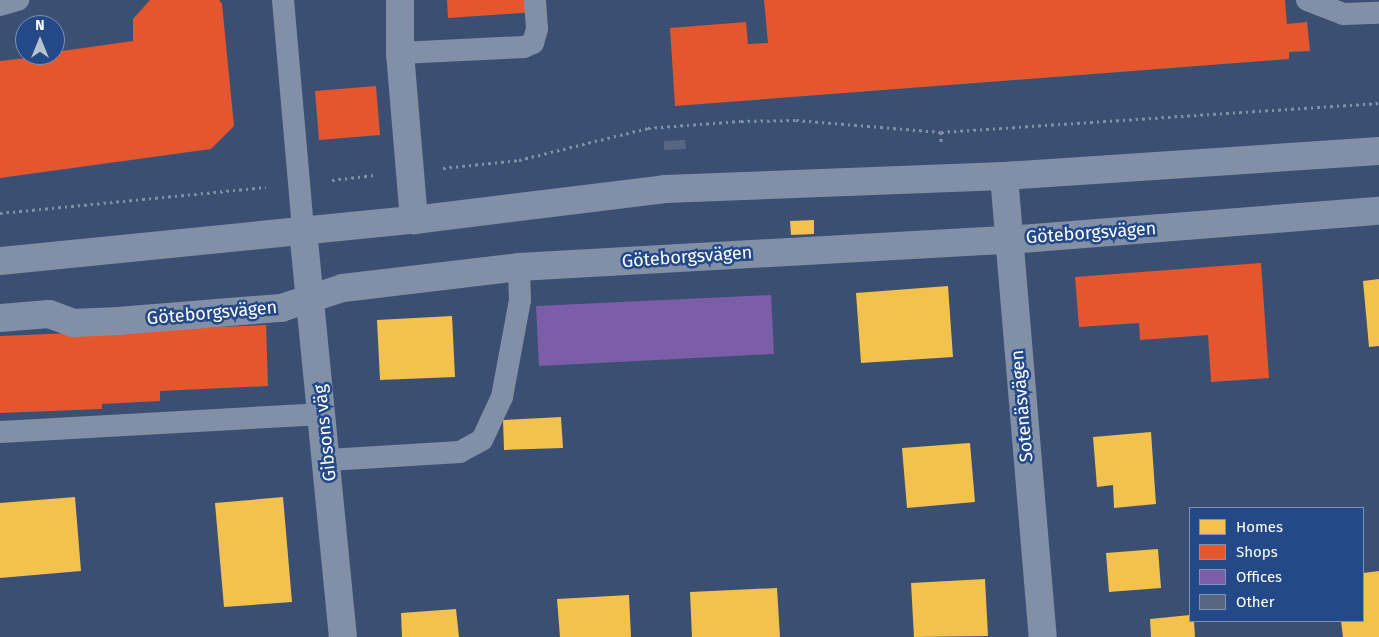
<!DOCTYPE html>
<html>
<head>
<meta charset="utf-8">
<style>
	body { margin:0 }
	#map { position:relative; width:1379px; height:637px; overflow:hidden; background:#3b4f72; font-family:"Fira Sans",sans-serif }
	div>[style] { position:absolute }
	.homes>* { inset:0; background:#f2c14e }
	.shops>* { inset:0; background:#e4572e }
	.offices>* { inset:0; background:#7b5ea7 }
	.building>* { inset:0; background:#576782 }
	.path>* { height:3px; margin-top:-1.5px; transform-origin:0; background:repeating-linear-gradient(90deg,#8290a7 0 2.5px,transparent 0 6.5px) }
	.service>* { height:22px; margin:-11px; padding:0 11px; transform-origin:11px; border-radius:11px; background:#8290a7 }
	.minor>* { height:28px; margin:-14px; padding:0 14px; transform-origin:14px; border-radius:14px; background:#8290a7 }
	.tertiary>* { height:28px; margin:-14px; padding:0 14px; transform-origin:14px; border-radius:14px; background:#8290a7 }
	span { translate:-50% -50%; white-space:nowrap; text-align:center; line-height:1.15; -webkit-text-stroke:5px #244989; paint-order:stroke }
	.street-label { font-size:18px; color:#fff }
	.legend { position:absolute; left:1189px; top:507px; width:175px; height:115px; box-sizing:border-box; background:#244989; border:1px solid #7c92b8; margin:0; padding:6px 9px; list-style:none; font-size:15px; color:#fff }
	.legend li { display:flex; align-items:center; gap:10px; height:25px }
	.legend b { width:25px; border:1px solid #7c92b8 }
	.north { position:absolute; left:15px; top:15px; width:50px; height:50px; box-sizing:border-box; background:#244989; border:1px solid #7c92b8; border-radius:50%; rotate:0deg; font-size:14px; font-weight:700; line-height:20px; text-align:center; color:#fff }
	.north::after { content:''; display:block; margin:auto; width:18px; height:22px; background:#bac1ce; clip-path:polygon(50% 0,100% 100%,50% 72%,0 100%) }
</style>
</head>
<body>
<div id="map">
	<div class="homes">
		<div style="clip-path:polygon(814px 220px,814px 234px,791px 235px,790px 221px)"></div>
		<div style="clip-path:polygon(1379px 279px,1379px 346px,1369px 347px,1363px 281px)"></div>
		<div style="clip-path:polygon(948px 286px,953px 357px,861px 363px,856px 293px)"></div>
		<div style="clip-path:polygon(452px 316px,455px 377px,380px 380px,377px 320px)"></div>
		<div style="clip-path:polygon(561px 417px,563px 448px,504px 450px,503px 420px)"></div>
		<div style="clip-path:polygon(1151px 432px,1156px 504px,1114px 508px,1113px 485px,1097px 487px,1093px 437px)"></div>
		<div style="clip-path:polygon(970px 443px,975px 502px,907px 508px,902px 448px)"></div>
		<div style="clip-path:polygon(75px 497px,81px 571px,0 578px,0 503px)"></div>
		<div style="clip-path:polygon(283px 497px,292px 602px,224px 607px,215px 503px)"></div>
		<div style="clip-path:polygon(1158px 549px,1161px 588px,1109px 592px,1106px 553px)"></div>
		<div style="clip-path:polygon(1379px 571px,1379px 637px,1343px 637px,1341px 621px,1363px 621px,1363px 573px)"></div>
		<div style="clip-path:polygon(985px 579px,988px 636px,914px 637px,911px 583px)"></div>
		<div style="clip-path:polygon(777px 588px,780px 637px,692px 637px,690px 592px)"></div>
		<div style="clip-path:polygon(629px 595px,631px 637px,560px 637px,557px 599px)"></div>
		<div style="clip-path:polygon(456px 609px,459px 637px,402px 637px,401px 613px)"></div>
		<div style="clip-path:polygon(1190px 615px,1190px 621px,1194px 621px,1195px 637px,1151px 637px,1150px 619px)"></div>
	</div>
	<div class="shops">
		<div style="clip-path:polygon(150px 0,219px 0,222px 4px,234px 126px,211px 149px,0 178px,0 61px,55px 55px,55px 52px,133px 41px,133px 19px)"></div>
		<div style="clip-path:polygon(447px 0,535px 0,536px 12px,448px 18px)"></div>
		<div style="clip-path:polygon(764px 0,1285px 0,1287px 24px,1307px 22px,1310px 51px,1289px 52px,1289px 59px,675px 106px,670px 28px,746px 22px,748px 44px,768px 43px)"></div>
		<div style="clip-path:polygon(376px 86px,380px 135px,319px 140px,315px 91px)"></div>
		<div style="clip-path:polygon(1261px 263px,1269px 378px,1211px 382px,1208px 335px,1140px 340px,1139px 323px,1079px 327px,1075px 277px)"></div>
		<div style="clip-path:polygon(266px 325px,268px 386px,160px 391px,160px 401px,102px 404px,102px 409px,0 413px,0 336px)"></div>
	</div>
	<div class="offices">
		<div style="clip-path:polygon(771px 295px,774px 354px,539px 366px,536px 306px)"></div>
	</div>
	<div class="building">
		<div style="clip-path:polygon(685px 140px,686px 149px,664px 150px,664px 141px)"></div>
	</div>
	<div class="path">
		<div style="left:941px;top:132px;width:12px;rotate:90deg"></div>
		<div style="left:443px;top:168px;width:76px;rotate:-6deg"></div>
		<div style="left:519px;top:160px;width:133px;rotate:-13.9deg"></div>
		<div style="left:648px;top:128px;width:93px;rotate:-4.3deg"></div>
		<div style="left:741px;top:121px;width:55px;rotate:-1deg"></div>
		<div style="left:796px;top:120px;width:145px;rotate:4.7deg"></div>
		<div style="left:941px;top:132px;width:439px;rotate:-3.8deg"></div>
		<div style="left:332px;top:180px;width:43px;rotate:-6.6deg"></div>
		<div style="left:0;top:213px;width:267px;rotate:-5.6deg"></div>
	</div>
	<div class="service">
		<div style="left:283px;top:0;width:231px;rotate:85deg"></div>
		<div style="left:1307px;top:0;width:39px;rotate:21deg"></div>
		<div style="left:1343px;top:14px;width:36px;rotate:-2deg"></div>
		<div style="left:0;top:5px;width:19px;rotate:-16deg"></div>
		<div style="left:400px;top:53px;width:124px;rotate:-2.8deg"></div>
		<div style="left:524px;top:47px;width:10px;rotate:-24deg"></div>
		<div style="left:533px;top:43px;width:15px;rotate:-74deg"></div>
		<div style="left:537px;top:29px;width:29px;rotate:-94deg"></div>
		<div style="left:0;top:432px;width:324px;rotate:-3.2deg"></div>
		<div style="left:328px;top:460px;width:132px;rotate:-3.5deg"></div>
		<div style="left:460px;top:452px;width:25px;rotate:-29deg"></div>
		<div style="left:482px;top:440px;width:47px;rotate:-65.1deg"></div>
		<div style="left:502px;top:397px;width:99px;rotate:-79.5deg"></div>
		<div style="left:520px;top:300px;width:33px;rotate:-92deg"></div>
	</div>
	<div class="minor">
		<div style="left:400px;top:0;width:53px;rotate:90deg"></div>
		<div style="left:400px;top:53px;width:168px;rotate:85.2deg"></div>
		<div style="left:1004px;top:176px;width:463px;rotate:85.2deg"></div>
		<div style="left:303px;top:230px;width:409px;rotate:84.4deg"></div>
		<div style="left:0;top:318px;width:49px;rotate:-4.7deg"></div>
		<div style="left:49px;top:314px;width:27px;rotate:20deg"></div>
		<div style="left:74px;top:323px;width:44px;rotate:-2.6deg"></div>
		<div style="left:118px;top:321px;width:164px;rotate:-4.6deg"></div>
		<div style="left:281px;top:308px;width:65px;rotate:-17.9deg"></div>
		<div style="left:343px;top:288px;width:177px;rotate:-6.8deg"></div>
		<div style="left:519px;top:267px;width:490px;rotate:-3.2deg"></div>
		<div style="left:1008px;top:240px;width:372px;rotate:-4.5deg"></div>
	</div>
	<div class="tertiary">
		<div style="left:0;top:261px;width:416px;rotate:-5.7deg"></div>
		<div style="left:414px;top:220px;width:253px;rotate:-7deg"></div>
		<div style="left:665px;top:189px;width:339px;rotate:-2.2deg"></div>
		<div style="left:1004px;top:176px;width:376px;rotate:-3.8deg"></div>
	</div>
	<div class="street-label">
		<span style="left:1091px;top:233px;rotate:-4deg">Göteborgsvägen</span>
		<span style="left:687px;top:257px;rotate:-4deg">Göteborgsvägen</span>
		<span style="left:212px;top:313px;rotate:-5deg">Göteborgsvägen</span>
		<span style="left:1022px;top:406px;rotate:-95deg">Sotenäsvägen</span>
		<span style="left:325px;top:433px;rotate:-96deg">Gibsons väg</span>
	</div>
	<ul class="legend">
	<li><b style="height:14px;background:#f2c14e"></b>Homes</li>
	<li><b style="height:14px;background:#e4572e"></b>Shops</li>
	<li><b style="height:14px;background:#7b5ea7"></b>Offices</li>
	<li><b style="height:14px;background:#576782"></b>Other</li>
	</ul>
	<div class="north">N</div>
</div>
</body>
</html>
